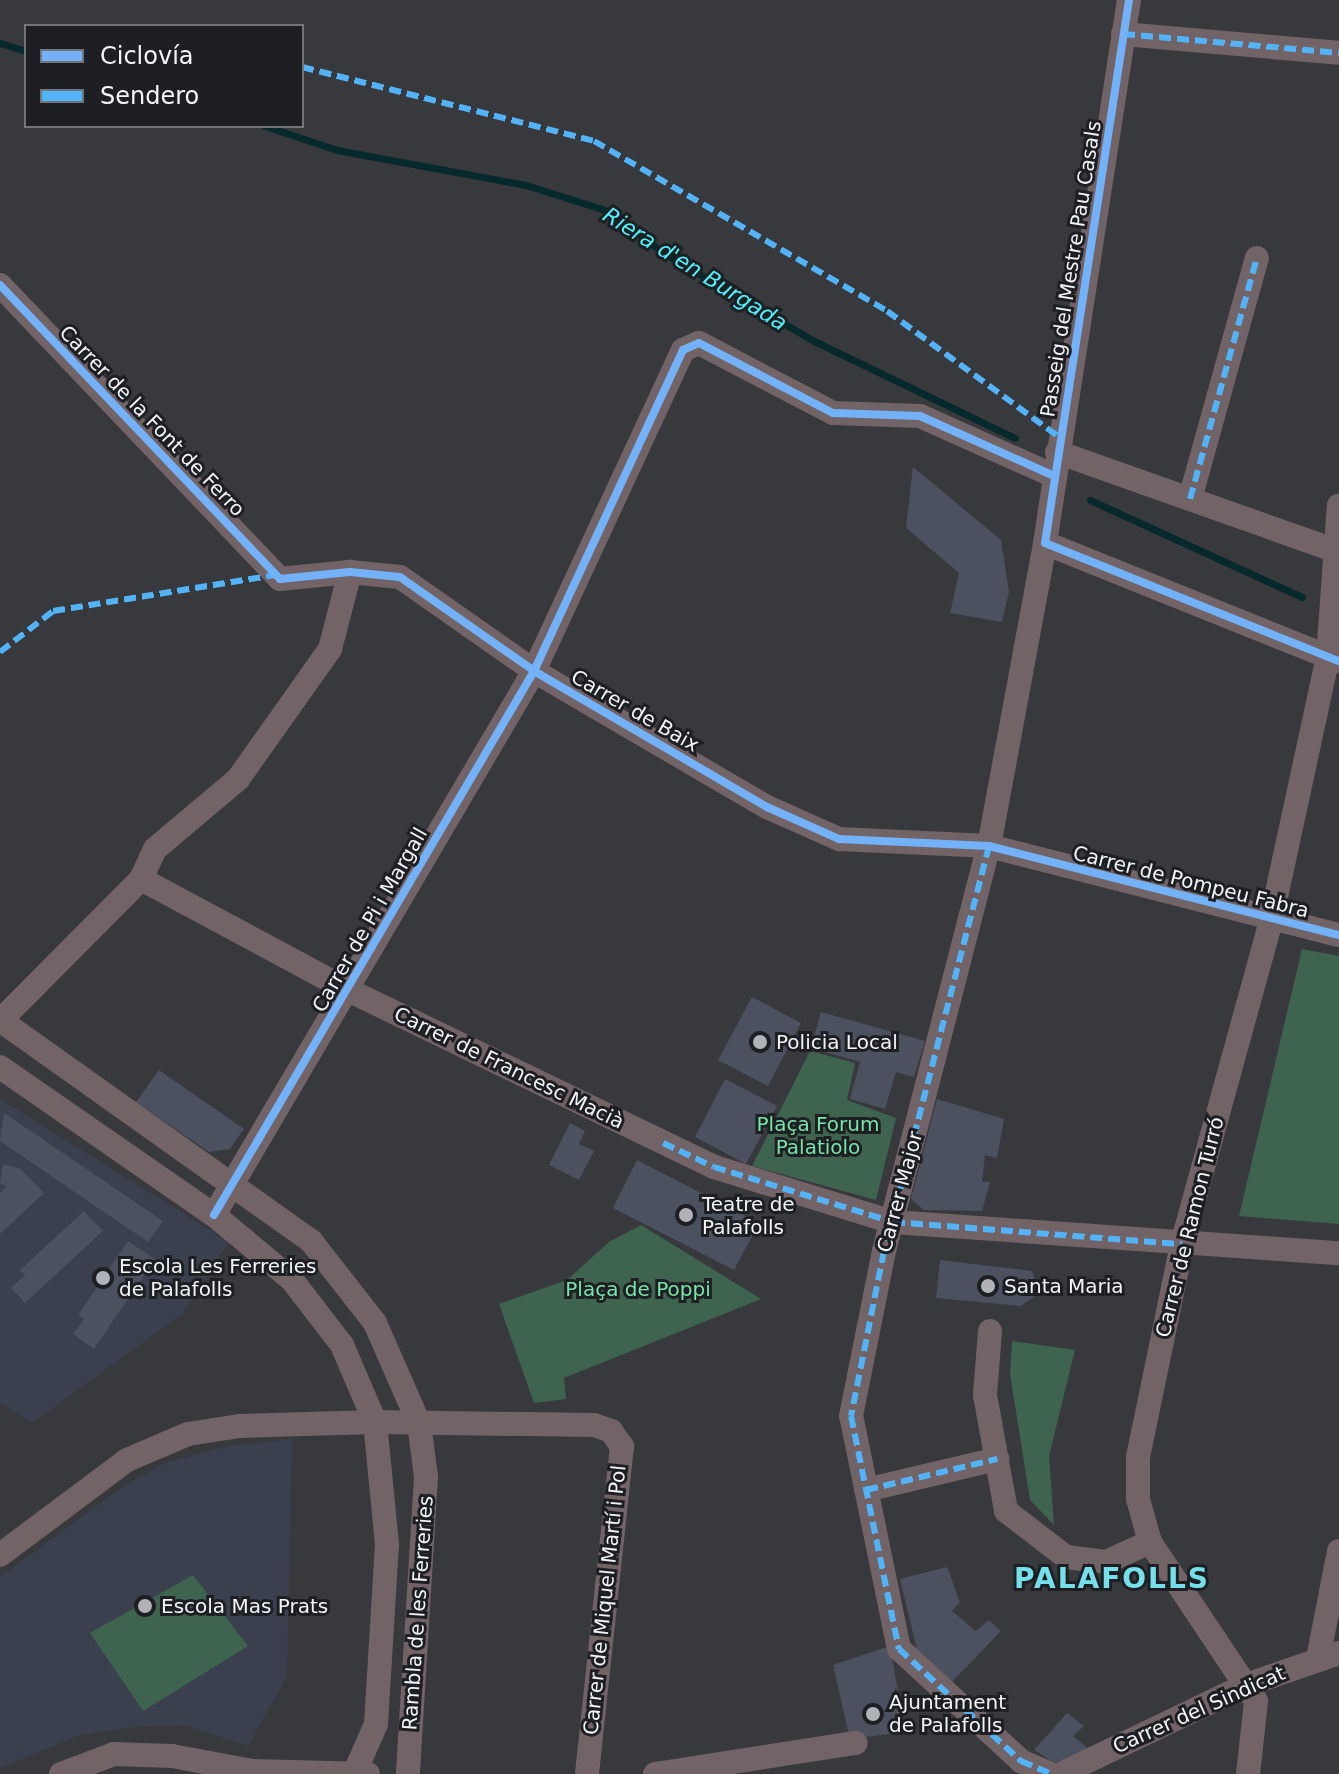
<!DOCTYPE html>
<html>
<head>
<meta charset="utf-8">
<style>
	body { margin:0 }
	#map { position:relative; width:1339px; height:1774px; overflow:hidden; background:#37393d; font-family:"DejaVu Sans",sans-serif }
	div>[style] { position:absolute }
	.built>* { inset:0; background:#3a404d }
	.green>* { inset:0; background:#3e634e }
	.stream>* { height:7px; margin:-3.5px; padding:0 3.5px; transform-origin:3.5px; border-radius:3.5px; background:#06292b }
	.building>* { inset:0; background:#4c515f }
	.minor>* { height:24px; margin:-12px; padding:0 12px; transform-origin:12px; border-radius:12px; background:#726366 }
	.quiet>* { height:6px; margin-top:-3px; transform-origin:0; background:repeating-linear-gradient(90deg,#52b3f8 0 12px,transparent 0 18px) }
	.cycleway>* { height:8px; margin:-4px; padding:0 4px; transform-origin:4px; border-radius:4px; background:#73b2f8 }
	.dots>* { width:22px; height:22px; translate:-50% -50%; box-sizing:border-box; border:4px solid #1e1f23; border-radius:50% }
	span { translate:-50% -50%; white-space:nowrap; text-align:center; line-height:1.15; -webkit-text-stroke:6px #1e1f23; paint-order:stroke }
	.street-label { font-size:20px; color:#f2f4fa }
	.poi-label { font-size:20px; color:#f2f4fa }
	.left { translate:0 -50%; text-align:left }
	.park-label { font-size:20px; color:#77e5a9 }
	.water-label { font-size:22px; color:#4cf3fc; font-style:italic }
	.district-label { font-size:28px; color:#75e0ec; font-weight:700; letter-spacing:2px }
	.legend { position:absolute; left:24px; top:24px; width:280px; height:104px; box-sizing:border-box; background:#1e1f23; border:2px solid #737479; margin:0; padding:10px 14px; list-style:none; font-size:24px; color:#f2f4fa }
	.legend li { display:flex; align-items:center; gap:16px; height:40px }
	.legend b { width:40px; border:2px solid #737479 }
</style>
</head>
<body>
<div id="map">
	<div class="built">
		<div style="clip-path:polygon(0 1099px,229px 1242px,182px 1314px,32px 1423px,0 1403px)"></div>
		<div style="clip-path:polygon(292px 1439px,287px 1676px,248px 1746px,187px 1726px,136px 1727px,80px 1735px,0 1768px,0 1577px,121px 1488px,168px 1462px,230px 1446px)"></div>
	</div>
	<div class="green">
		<div style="clip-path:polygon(1302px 949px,1339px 956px,1339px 1224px,1239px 1216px)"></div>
		<div style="clip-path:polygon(810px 1051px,855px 1063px,847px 1100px,896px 1118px,876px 1200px,752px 1166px)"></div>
		<div style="clip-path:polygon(641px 1225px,761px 1299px,564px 1378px,566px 1399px,534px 1403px,499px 1304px,567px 1280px,609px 1242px)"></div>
		<div style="clip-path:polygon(1012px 1341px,1075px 1350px,1049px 1456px,1054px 1525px,1030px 1500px,1010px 1374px)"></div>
		<div style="clip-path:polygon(193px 1575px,248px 1646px,143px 1711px,90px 1633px)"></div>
	</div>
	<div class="stream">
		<div style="left:0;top:43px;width:27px;rotate:17deg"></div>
		<div style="left:265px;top:126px;width:76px;rotate:18.4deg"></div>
		<div style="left:337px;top:150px;width:192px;rotate:10.5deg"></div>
		<div style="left:526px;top:185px;width:89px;rotate:17.6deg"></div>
		<div style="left:611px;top:212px;width:65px;rotate:38.1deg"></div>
		<div style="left:662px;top:252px;width:174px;rotate:30.4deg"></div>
		<div style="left:812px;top:340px;width:225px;rotate:25.8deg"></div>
		<div style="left:1090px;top:500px;width:233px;rotate:24.6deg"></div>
	</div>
	<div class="building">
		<div style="clip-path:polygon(913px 467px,1001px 540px,1009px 592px,1002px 622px,950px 613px,959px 573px,906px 528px)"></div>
		<div style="clip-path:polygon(752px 997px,801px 1023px,768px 1086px,718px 1060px)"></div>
		<div style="clip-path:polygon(821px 1012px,925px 1041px,914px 1077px,896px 1072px,885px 1109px,850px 1099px,860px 1062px,811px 1048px)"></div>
		<div style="clip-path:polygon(159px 1070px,244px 1129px,230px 1149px,209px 1152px,136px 1102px)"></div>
		<div style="clip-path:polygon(725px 1079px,777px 1106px,746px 1164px,695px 1137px)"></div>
		<div style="clip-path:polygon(937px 1099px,1004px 1119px,997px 1158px,985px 1155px,982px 1182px,990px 1182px,982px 1211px,924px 1210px,911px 1199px)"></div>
		<div style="clip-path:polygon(4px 1113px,163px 1221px,148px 1242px,0 1141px)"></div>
		<div style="clip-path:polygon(570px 1123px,585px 1131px,579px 1144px,594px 1151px,579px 1180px,549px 1165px)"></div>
		<div style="clip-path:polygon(637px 1160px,759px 1223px,734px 1270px,613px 1208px)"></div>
		<div style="clip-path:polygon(3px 1164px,21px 1169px,44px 1193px,0 1234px,0 1193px,7px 1186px,0 1184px)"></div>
		<div style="clip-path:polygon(84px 1211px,103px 1231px,25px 1303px,11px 1288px,25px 1275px,20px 1270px)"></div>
		<div style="clip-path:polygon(128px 1241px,155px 1259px,94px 1349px,73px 1334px,84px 1319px,78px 1315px)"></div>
		<div style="clip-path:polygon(940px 1260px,1032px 1271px,1040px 1292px,1021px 1306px,936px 1298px)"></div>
		<div style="clip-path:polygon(947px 1567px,960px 1602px,952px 1611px,976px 1631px,989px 1620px,1001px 1631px,950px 1684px,919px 1658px,900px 1579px)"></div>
		<div style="clip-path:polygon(890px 1646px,905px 1732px,850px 1739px,833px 1665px)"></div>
		<div style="clip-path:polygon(1067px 1713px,1084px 1726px,1073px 1736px,1091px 1751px,1055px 1763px,1034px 1750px)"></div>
	</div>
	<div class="minor">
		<div style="left:1123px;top:34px;width:217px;rotate:5deg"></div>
		<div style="left:0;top:285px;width:406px;rotate:46.4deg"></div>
		<div style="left:280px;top:579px;width:70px;rotate:-5.7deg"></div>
		<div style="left:350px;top:572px;width:50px;rotate:5.7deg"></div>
		<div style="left:400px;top:577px;width:164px;rotate:35deg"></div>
		<div style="left:534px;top:671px;width:270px;rotate:30.3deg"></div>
		<div style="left:767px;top:807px;width:79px;rotate:24deg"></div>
		<div style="left:839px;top:839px;width:150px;rotate:2.7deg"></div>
		<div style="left:989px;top:846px;width:361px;rotate:14.3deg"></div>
		<div style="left:1057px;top:452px;width:294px;rotate:19.5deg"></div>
		<div style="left:1190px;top:499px;width:250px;rotate:-74.5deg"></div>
		<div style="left:1045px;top:543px;width:317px;rotate:21.9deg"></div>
		<div style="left:141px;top:879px;width:235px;rotate:28.2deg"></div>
		<div style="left:348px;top:990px;width:407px;rotate:25.8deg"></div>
		<div style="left:714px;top:1167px;width:187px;rotate:17.1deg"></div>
		<div style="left:893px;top:1222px;width:447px;rotate:4deg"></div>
		<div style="left:0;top:1020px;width:382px;rotate:35.4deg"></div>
		<div style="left:311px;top:1241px;width:104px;rotate:52deg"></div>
		<div style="left:375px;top:1323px;width:109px;rotate:66.3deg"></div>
		<div style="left:419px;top:1423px;width:54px;rotate:82.6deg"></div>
		<div style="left:426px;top:1477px;width:298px;rotate:93.5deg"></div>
		<div style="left:0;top:1021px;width:200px;rotate:-45.2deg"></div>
		<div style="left:141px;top:879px;width:33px;rotate:-65deg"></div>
		<div style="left:155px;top:849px;width:109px;rotate:-40.1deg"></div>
		<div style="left:238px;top:779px;width:159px;rotate:-54.7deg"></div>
		<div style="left:330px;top:649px;width:80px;rotate:-75.4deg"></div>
		<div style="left:0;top:1067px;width:260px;rotate:34.7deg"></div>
		<div style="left:214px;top:1215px;width:102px;rotate:39.8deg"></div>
		<div style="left:292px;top:1280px;width:82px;rotate:52.4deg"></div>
		<div style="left:342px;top:1345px;width:84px;rotate:66.8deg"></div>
		<div style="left:375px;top:1422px;width:123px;rotate:84.4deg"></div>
		<div style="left:387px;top:1544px;width:180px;rotate:93.5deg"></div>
		<div style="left:376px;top:1724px;width:55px;rotate:113.7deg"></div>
		<div style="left:214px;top:1215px;width:631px;rotate:-59.53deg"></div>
		<div style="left:534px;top:671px;width:354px;rotate:-65.1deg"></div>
		<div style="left:683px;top:350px;width:17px;rotate:-24deg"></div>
		<div style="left:699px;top:343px;width:151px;rotate:27.6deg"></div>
		<div style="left:833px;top:413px;width:87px;rotate:2deg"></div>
		<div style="left:920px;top:416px;width:147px;rotate:24.1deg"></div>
		<div style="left:990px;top:1331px;width:64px;rotate:94.5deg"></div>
		<div style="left:985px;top:1395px;width:118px;rotate:79.7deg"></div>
		<div style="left:1006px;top:1511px;width:76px;rotate:37.5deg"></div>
		<div style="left:1066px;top:1557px;width:40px;rotate:7.1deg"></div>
		<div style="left:1106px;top:1562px;width:48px;rotate:-24.4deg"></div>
		<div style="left:866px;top:1490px;width:135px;rotate:-13.3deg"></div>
		<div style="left:0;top:1555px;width:159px;rotate:-36.8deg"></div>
		<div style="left:127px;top:1460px;width:66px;rotate:-23.1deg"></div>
		<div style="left:188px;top:1434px;width:53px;rotate:-8.7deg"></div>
		<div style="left:240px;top:1426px;width:135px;rotate:-1.7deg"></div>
		<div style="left:375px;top:1422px;width:219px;rotate:0.8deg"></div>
		<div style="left:594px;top:1425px;width:18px;rotate:19deg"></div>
		<div style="left:611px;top:1431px;width:19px;rotate:54deg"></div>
		<div style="left:622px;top:1446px;width:330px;rotate:96.1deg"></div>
		<div style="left:1318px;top:1659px;width:110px;rotate:-79deg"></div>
		<div style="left:61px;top:1774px;width:57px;rotate:-20.7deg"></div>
		<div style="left:114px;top:1754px;width:58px;rotate:2deg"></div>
		<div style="left:172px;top:1756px;width:82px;rotate:10.5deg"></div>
		<div style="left:253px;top:1771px;width:115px;rotate:1.5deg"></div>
		<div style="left:655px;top:1774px;width:203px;rotate:-8.8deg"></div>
		<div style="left:1051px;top:1774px;width:33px;rotate:-157deg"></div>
		<div style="left:1021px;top:1761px;width:166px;rotate:-137.4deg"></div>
		<div style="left:899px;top:1649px;width:238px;rotate:-101.6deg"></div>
		<div style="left:851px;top:1416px;width:168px;rotate:-78.7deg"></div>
		<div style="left:884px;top:1251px;width:418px;rotate:-75.5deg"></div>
		<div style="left:989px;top:846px;width:308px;rotate:-79.5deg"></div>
		<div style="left:1045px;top:543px;width:549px;rotate:-81.21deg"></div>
		<div style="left:1061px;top:1774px;width:205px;rotate:-25.7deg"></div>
		<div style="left:1246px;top:1685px;width:98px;rotate:-19deg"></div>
		<div style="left:1248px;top:1774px;width:73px;rotate:-83.7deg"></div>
		<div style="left:1256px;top:1701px;width:191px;rotate:-123.7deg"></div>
		<div style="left:1150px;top:1542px;width:45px;rotate:-105.6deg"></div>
		<div style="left:1138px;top:1499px;width:42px;rotate:-90deg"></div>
		<div style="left:1138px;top:1457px;width:217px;rotate:-78.3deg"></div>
		<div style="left:1182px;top:1244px;width:336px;rotate:-74.6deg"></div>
		<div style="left:1271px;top:920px;width:269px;rotate:-77.8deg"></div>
		<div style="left:1328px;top:657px;width:152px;rotate:-85.9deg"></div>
	</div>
	<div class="quiet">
		<div style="left:1123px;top:34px;width:217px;rotate:5deg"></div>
		<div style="left:302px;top:67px;width:301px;rotate:14.2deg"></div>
		<div style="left:594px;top:141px;width:339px;rotate:30.1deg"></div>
		<div style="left:887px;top:311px;width:213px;rotate:36.2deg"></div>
		<div style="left:1190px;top:499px;width:250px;rotate:-74.5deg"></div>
		<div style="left:0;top:652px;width:67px;rotate:-37.7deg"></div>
		<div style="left:53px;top:611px;width:226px;rotate:-9.2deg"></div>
		<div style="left:989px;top:846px;width:418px;rotate:104.5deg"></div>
		<div style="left:884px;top:1251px;width:168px;rotate:101.3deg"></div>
		<div style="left:851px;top:1416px;width:238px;rotate:78.4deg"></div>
		<div style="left:899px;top:1649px;width:166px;rotate:42.6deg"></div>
		<div style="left:1021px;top:1761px;width:33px;rotate:23deg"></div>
		<div style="left:663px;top:1143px;width:56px;rotate:25.2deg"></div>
		<div style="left:714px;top:1167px;width:187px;rotate:17.1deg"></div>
		<div style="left:893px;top:1222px;width:290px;rotate:4.4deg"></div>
		<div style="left:866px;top:1490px;width:135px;rotate:-13.3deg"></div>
	</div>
	<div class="cycleway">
		<div style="left:1129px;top:0;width:549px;rotate:98.79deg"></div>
		<div style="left:1045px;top:543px;width:317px;rotate:21.9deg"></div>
		<div style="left:0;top:285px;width:406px;rotate:46.4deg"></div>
		<div style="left:280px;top:579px;width:70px;rotate:-5.7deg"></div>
		<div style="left:350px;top:572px;width:50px;rotate:5.7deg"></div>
		<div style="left:400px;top:577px;width:164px;rotate:35deg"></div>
		<div style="left:534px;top:671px;width:270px;rotate:30.3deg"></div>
		<div style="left:767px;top:807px;width:79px;rotate:24deg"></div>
		<div style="left:839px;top:839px;width:150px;rotate:2.7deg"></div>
		<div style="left:989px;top:846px;width:361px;rotate:14.3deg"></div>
		<div style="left:214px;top:1215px;width:631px;rotate:-59.53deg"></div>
		<div style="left:534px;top:671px;width:354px;rotate:-65.1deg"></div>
		<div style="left:683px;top:350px;width:17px;rotate:-24deg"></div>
		<div style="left:699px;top:343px;width:151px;rotate:27.6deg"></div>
		<div style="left:833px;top:413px;width:87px;rotate:2deg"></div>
		<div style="left:920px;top:416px;width:147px;rotate:24.1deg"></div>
	</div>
	<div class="dots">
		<div style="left:760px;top:1042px;background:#b1b3b8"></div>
		<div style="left:686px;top:1215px;background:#b1b3b8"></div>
		<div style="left:103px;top:1278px;background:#b1b3b8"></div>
		<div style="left:988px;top:1286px;background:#b1b3b8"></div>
		<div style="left:145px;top:1606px;background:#b1b3b8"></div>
		<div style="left:873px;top:1714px;background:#b1b3b8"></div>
	</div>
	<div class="street-label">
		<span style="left:1071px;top:269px;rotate:-81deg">Passeig del Mestre Pau Casals</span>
		<span style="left:152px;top:421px;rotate:46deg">Carrer de la Font de Ferro</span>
		<span style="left:635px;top:711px;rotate:30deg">Carrer de Baix</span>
		<span style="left:1191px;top:882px;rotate:14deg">Carrer de Pompeu Fabra</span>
		<span style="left:370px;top:920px;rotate:-60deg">Carrer de Pi i Margall</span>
		<span style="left:509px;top:1068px;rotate:26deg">Carrer de Francesc Macià</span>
		<span style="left:900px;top:1192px;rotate:-75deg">Carrer Major</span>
		<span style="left:1190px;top:1227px;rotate:-76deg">Carrer de Ramon Turró</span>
		<span style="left:605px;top:1600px;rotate:-84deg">Carrer de Miquel Martí i Pol</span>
		<span style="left:418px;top:1613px;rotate:-86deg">Rambla de les Ferreries</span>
		<span style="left:1199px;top:1710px;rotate:-24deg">Carrer del Sindicat</span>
	</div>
	<div class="poi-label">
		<span class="left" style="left:776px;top:1042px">Policia Local</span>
		<span class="left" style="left:702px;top:1216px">Teatre de<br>Palafolls</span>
		<span class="left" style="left:119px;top:1278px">Escola Les Ferreries<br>de Palafolls</span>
		<span class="left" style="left:1004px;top:1286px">Santa Maria</span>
		<span class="left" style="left:161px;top:1606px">Escola Mas Prats</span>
		<span class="left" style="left:889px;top:1714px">Ajuntament<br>de Palafolls</span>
	</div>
	<div class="park-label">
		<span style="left:818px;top:1136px">Plaça Forum<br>Palatiolo</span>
		<span style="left:638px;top:1289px">Plaça de Poppi</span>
	</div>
	<div class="water-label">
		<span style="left:695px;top:269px;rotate:32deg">Riera d'en Burgada</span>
	</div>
	<div class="district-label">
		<span style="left:1112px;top:1579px">PALAFOLLS</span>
	</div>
	<ul class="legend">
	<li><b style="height:10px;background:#73b2f8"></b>Ciclovía</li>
	<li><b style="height:10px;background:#52b3f8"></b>Sendero</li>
	</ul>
</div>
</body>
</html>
